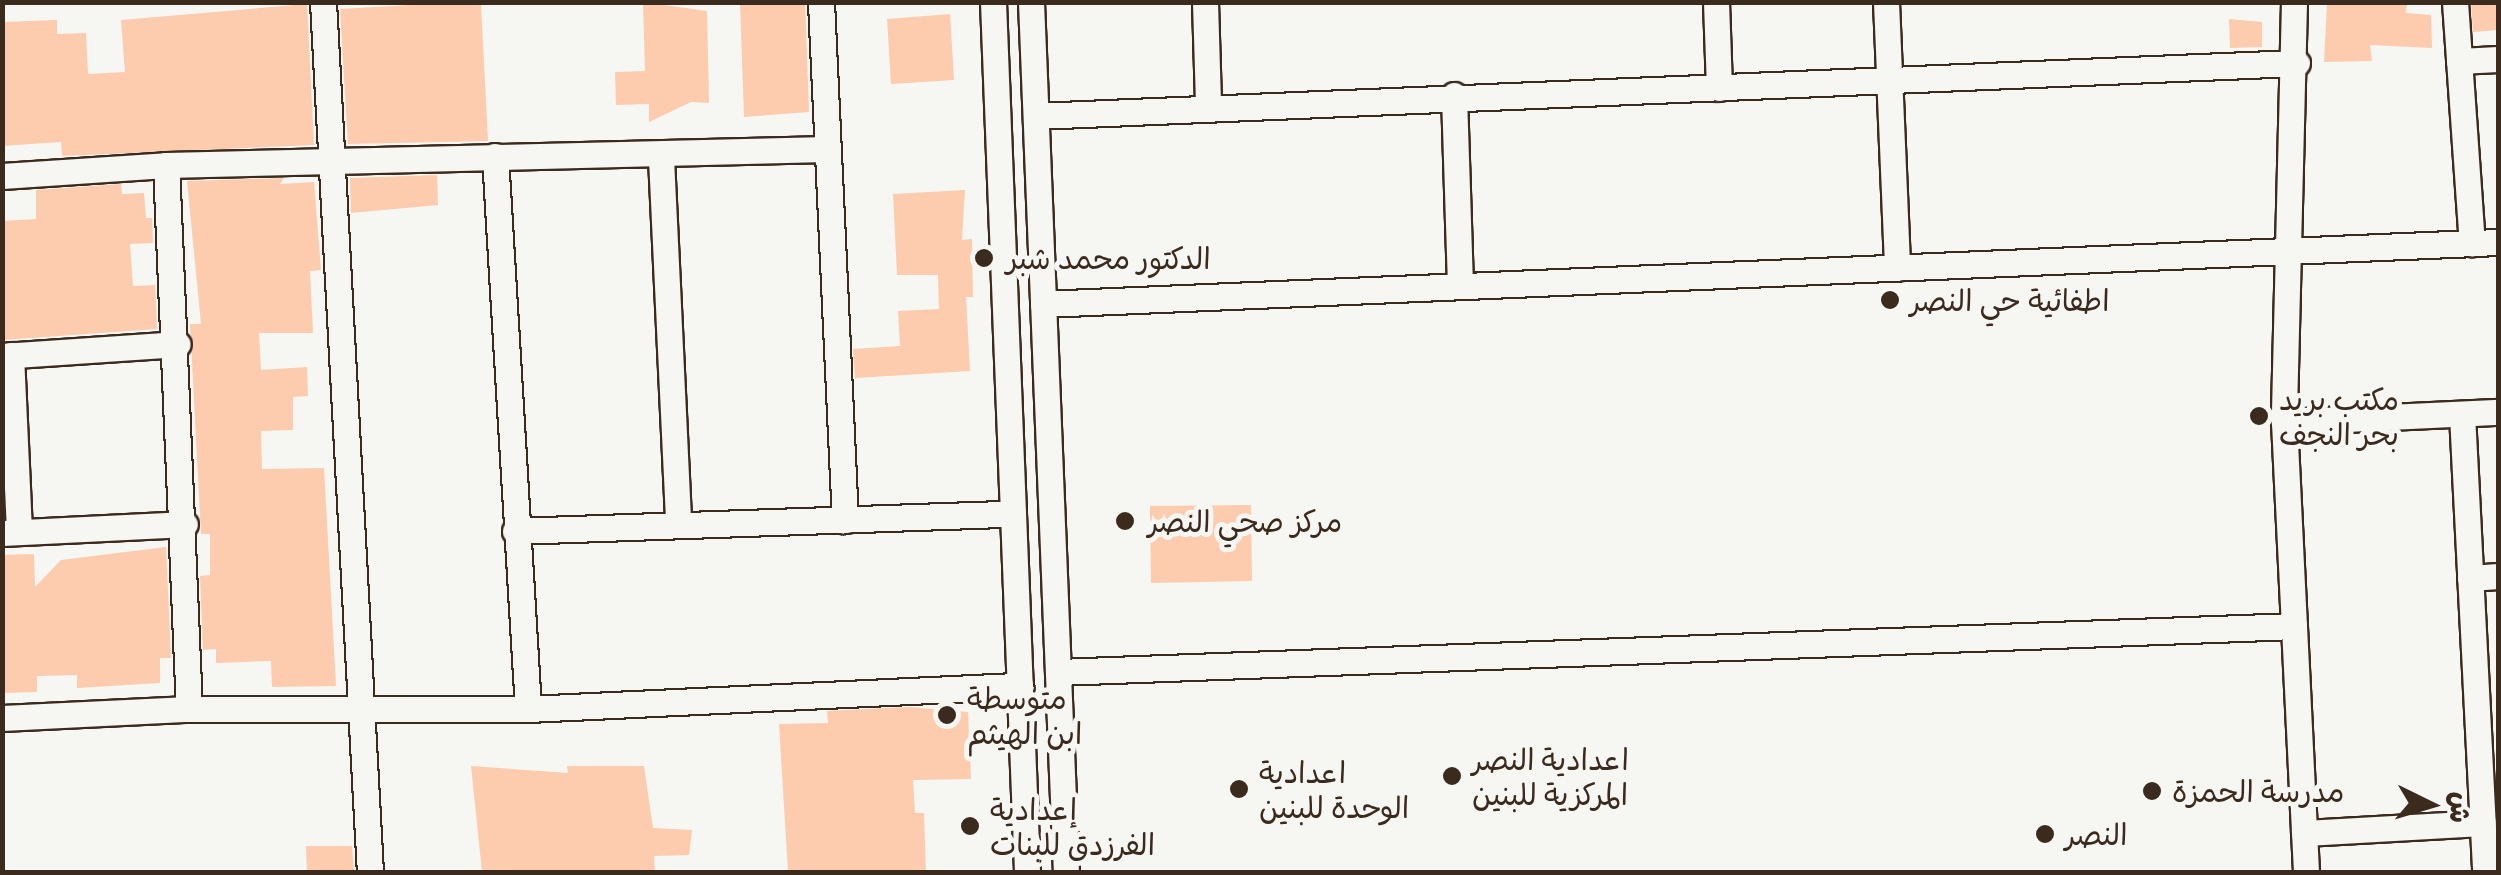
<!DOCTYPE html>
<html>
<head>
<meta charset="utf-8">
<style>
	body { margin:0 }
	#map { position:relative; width:2501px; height:875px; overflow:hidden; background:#f6f6f2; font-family:Delius,"Playpen Sans Arabic",sans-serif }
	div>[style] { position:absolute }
	.building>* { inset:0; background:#fdcbad }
	.roads { filter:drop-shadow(2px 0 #3b2a1e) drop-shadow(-2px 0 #3b2a1e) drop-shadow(0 2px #3b2a1e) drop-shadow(0 -2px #3b2a1e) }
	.minor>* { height:25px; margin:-12.5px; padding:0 12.5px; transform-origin:12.5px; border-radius:12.5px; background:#f6f6f2 }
	.dots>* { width:28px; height:28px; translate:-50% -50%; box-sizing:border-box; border:5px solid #f6f6f2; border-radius:50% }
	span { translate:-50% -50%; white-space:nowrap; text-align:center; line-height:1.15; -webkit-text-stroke:10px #f6f6f2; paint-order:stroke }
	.poi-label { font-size:30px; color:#3b2a1e }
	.left { translate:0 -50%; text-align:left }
	.frame { position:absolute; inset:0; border:5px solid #3b2a1e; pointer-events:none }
	.north { position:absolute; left:2381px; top:755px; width:100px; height:100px; -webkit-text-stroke:8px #f6f6f2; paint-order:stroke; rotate:95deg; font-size:28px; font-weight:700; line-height:40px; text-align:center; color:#3b2a1e }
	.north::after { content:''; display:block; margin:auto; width:35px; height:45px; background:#3b2a1e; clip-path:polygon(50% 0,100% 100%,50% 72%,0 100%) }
</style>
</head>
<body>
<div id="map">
	<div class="building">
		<div style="clip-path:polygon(643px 2px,707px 11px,709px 103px,691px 102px,649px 122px,649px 104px,616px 105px,615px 72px,645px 71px)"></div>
		<div style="clip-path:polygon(740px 2px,805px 2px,809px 112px,744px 117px)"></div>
		<div style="clip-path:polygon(2407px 2px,2406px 13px,2431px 15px,2432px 48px,2370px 45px,2372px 61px,2324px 62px,2327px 3px)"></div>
		<div style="clip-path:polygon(2471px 2px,2498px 2px,2498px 30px,2473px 32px)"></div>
		<div style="clip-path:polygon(446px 3px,481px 5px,488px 141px,348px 144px,340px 9px)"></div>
		<div style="clip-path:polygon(307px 4px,314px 145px,62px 156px,61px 142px,2px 146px,2px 22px,57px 20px,57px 34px,86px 33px,88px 74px,125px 72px,121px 20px)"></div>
		<div style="clip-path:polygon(950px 14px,954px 80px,891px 84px,887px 19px)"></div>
		<div style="clip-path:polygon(2229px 19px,2262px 22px,2262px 47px,2230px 48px)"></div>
		<div style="clip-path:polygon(437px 175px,438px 205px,351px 213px,350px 178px)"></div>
		<div style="clip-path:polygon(284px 178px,280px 184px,314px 182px,321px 270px,310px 271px,313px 333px,259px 333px,261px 370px,307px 367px,308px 396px,293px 397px,293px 430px,261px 431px,262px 469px,324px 468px,336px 686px,272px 687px,271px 661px,216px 663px,216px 649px,203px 650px,200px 576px,210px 575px,210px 534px,201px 534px,190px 324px,201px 324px,187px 181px)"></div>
		<div style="clip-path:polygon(121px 184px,122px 194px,144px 193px,146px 218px,152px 218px,153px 243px,130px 244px,133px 286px,155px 285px,157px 329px,2px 340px,2px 221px,36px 219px,36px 190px)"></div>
		<div style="clip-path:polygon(965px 190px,962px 240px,972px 239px,973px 297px,966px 297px,970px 371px,855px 378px,853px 349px,900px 346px,898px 311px,939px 309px,938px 275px,897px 275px,893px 194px)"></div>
		<div style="clip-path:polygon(1251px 505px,1252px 581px,1151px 583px,1150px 506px)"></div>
		<div style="clip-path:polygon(166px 547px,171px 658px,160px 658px,160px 683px,77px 688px,77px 675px,37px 676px,37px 692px,2px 693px,2px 555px,34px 554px,35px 587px,61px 560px)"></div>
		<div style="clip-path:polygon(909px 707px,968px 712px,971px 779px,913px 780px,915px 813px,924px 813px,926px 872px,788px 872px,779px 724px,828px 723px,827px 711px)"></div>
		<div style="clip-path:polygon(471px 766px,568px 773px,567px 766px,644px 766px,653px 828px,692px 830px,689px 855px,654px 856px,655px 872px,482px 872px)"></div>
		<div style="clip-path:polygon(306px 846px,352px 846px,354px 872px,307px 872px)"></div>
	</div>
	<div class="roads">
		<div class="minor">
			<div style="left:323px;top:2px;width:871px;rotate:86.91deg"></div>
			<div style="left:821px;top:2px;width:519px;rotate:87.35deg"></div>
			<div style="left:993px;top:2px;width:871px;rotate:87.76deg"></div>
			<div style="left:1031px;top:2px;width:871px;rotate:87.7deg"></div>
			<div style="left:1205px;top:2px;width:103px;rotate:88.3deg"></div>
			<div style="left:1716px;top:2px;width:86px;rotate:88deg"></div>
			<div style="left:1886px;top:2px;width:266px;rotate:87.6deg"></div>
			<div style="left:2294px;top:2px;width:420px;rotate:91.4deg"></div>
			<div style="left:2284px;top:422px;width:451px;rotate:87.2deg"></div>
			<div style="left:2455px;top:2px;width:242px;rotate:86deg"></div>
			<div style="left:2459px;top:61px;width:39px;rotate:-3deg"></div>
			<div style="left:1454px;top:95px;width:191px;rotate:88.2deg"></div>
			<div style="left:1036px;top:116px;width:1262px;rotate:-2.41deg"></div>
			<div style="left:495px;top:156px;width:554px;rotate:86.58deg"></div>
			<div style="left:661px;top:158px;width:367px;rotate:87.3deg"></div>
			<div style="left:166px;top:165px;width:544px;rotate:87.58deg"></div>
			<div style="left:2px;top:176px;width:164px;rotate:-3.8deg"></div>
			<div style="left:166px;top:165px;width:661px;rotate:-1.39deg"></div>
			<div style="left:1043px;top:304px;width:1456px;rotate:-2.44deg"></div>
			<div style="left:11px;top:355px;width:177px;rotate:87.4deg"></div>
			<div style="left:2px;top:356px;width:176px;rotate:-3.9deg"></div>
			<div style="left:2462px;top:414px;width:459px;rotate:87.1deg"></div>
			<div style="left:2284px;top:422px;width:214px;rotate:-2.7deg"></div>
			<div style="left:515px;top:531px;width:498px;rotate:-2deg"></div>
			<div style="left:2px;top:533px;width:183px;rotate:-2.8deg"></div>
			<div style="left:2470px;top:578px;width:28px;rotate:-4deg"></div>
			<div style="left:1058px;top:672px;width:1237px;rotate:-2.13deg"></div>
			<div style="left:2px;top:718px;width:187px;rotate:-2.8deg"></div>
			<div style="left:189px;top:709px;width:339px"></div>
			<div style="left:528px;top:709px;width:493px;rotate:-2.7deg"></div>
			<div style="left:2304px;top:833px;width:179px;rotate:-3.2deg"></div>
		</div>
	</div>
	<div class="dots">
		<div style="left:984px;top:258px;background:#3b2a1e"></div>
		<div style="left:1890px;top:300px;background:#3b2a1e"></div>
		<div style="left:2259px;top:416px;background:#3b2a1e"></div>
		<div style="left:1125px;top:521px;background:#3b2a1e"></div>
		<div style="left:947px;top:715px;background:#3b2a1e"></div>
		<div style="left:1452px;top:776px;background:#3b2a1e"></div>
		<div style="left:1239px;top:789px;background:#3b2a1e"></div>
		<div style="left:2152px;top:791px;background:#3b2a1e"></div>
		<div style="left:970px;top:826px;background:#3b2a1e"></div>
		<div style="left:2045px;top:834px;background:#3b2a1e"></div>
	</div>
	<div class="poi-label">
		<span class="left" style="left:1006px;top:258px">الدكتور محمد شبر</span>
		<span class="left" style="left:1910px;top:300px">اطفائية حي النصر</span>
		<span class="left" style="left:2279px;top:416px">مكتب بريد<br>بحر النجف</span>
		<span class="left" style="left:1148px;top:521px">مركز صحي النصر</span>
		<span class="left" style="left:967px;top:715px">متوسطة<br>ابن الهيثم</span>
		<span class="left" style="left:1472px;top:776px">اعدادية النصر<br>المركزية للبنين</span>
		<span class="left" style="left:1259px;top:789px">اعدادية<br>الوحدة للبنين</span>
		<span class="left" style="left:2172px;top:791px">مدرسة الحمزة</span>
		<span class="left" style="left:990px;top:826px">إعدادية<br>الفرزدق للبنات</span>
		<span class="left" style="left:2065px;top:834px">النصر</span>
	</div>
	<div class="frame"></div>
	<div class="north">ش</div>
</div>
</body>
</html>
